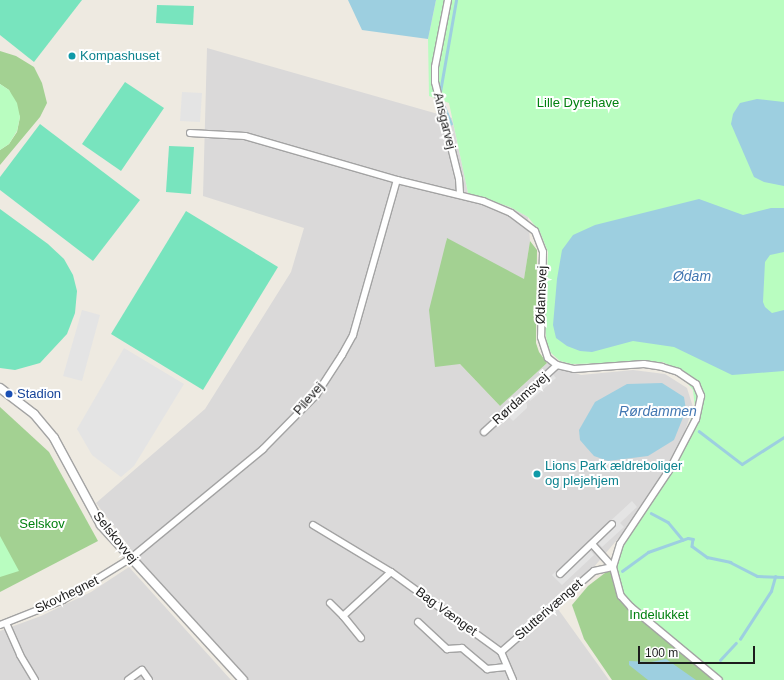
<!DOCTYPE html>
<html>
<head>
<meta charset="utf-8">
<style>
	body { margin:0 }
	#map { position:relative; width:784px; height:680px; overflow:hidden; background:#eeeae1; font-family:Helvetica,sans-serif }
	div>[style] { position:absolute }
	.residential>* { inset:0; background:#dad9d9 }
	.forest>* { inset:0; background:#a3d192 }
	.park>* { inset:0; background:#b9fdc0 }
	.pitch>* { inset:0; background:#78e4be }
	.parking>* { inset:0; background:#e4e4e4 }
	.water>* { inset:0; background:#9dcfe0 }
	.stream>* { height:2.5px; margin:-1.25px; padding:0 1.25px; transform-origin:1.25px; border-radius:1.25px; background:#9dcfe0 }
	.roads { filter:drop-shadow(1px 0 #a3a3a3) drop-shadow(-1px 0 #a3a3a3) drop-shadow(0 1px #a3a3a3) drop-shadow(0 -1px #a3a3a3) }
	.minor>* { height:6px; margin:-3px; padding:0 3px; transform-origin:3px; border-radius:3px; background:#fff }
	.tertiary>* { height:8px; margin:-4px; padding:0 4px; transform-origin:4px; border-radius:4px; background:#fff }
	.dots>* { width:11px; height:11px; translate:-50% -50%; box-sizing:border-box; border:2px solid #fff; border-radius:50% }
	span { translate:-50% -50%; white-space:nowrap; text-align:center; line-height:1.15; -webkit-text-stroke:4px #fff; paint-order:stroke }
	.culture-label { font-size:13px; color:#0d838f }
	.left { translate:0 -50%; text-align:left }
	.park-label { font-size:13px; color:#038111 }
	.street-label { font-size:13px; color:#1c1c1c }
	.transit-label { font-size:13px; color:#164399 }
	.water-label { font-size:14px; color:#4277b2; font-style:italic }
	.scale { position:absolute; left:638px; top:646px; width:117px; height:18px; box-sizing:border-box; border:2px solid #1c1c1c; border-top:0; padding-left:5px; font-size:12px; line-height:14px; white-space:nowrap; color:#1c1c1c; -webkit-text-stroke:3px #fff; paint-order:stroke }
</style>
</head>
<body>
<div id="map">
	<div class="residential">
		<div style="clip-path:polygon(207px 48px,452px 118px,468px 193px,510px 207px,528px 217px,530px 241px,524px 280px,446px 239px,460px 364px,500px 406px,547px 363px,581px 375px,633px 370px,665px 374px,687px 388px,693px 407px,684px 434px,655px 487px,628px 527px,558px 609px,609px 680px,248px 680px,140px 561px,96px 503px,205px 409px,291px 272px,304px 228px,203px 196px)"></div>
		<div style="clip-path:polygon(129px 567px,231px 680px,0 680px,0 631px,41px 616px,91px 592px)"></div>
	</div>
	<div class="forest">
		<div style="clip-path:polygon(0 51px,16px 56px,34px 67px,42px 83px,47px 103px,40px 117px,0 165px,0 150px,9px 144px,17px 132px,20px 117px,9px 90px,0 84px)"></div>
		<div style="clip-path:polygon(447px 238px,524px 279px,530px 241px,537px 250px,536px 343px,539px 352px,547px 363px,500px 406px,460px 364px,435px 367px,429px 310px)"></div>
		<div style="clip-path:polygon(0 407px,49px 452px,98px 541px,0 592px)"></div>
		<div style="clip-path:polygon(618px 563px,784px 680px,612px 680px,584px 639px,572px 605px,588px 586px)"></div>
	</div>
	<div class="park">
		<div style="clip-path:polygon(436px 0,784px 0,784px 680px,719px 680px,631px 607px,616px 585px,615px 555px,674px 463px,695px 408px,693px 390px,676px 369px,663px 362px,572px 364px,560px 361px,551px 353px,547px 344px,545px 327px,548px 252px,540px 232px,528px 217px,510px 207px,468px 193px,449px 103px,429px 96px,428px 39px)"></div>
		<div style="clip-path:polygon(0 84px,9px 90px,17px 103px,20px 117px,17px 131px,9px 144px,0 150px)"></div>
		<div style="clip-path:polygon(0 536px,19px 571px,0 577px)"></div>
	</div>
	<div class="pitch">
		<div style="clip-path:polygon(0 0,82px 0,34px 62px,0 35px)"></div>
		<div style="clip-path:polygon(157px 5px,194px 6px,193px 25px,156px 23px)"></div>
		<div style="clip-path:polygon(125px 82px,164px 108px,121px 171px,82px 144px)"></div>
		<div style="clip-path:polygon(40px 124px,140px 200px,93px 261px,0 190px,0 177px)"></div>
		<div style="clip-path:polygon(169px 146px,194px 147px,191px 194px,166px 192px)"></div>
		<div style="clip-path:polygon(0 209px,48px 244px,64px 259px,73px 275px,77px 291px,75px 313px,67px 334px,40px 363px,15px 370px,0 368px)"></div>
		<div style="clip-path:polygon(186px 211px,278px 267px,203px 390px,111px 334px)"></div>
	</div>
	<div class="parking">
		<div style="clip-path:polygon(182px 92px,202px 93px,200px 122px,180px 121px)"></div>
		<div style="clip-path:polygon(82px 310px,100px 315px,82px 381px,63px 376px)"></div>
		<div style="clip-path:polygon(124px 348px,184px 384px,134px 466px,121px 477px,92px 455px,77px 429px)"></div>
		<div style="clip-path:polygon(550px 371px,556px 378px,530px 401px,524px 395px)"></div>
		<div style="clip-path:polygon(521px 397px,527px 404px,527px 408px,513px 421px,505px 412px)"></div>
		<div style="clip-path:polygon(632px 501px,637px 507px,620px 523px,624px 527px,602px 547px,597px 542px,590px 550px,594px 555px,562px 585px,552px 575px)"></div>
	</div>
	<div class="water">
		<div style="clip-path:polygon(348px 0,436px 0,428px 39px,362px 30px)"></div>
		<div style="clip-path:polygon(757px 99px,784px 102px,784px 186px,764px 182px,754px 177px,731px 124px,733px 114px,740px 103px)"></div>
		<div style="clip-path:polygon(699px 199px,743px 215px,771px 208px,784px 208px,784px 252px,770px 255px,765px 262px,763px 302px,765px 307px,772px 313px,784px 310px,784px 371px,732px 375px,674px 347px,633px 341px,592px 352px,580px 351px,567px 346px,556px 338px,553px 325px,557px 279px,562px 250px,573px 235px,595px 225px)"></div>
		<div style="clip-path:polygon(662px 383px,684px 397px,686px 410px,674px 440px,648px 456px,608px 461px,594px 456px,586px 447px,580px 440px,579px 430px,595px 402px,627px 384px)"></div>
		<div style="clip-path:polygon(666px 659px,696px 680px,648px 680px,629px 665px,629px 661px,651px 662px)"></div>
	</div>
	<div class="stream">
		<div style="left:440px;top:92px;width:93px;rotate:-80.1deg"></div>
		<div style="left:443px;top:103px;width:22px;rotate:68deg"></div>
		<div style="left:699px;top:431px;width:54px;rotate:37.5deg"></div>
		<div style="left:742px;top:464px;width:50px;rotate:-32.7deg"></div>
		<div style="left:651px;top:513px;width:19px;rotate:28deg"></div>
		<div style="left:668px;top:522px;width:23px;rotate:50deg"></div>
		<div style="left:622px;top:571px;width:32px;rotate:-36deg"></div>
		<div style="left:648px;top:552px;width:42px;rotate:-19.3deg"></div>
		<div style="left:688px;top:538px;width:5px;rotate:11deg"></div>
		<div style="left:693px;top:539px;width:7px;rotate:98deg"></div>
		<div style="left:692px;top:546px;width:19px;rotate:36deg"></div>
		<div style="left:707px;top:557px;width:24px;rotate:12deg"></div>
		<div style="left:730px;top:562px;width:30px;rotate:27deg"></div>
		<div style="left:757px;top:576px;width:27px;rotate:2deg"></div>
		<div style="left:740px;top:639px;width:57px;rotate:-57.1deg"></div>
		<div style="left:771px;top:591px;width:15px;rotate:-74deg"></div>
		<div style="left:720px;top:660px;width:23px;rotate:-47deg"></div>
	</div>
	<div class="roads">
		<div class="minor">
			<div style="left:448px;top:0;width:68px;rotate:101deg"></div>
			<div style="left:435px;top:67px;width:15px;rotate:90deg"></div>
			<div style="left:435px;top:82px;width:100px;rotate:76.1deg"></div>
			<div style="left:459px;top:179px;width:16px;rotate:86deg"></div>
			<div style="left:190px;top:133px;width:55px;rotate:3.1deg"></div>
			<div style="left:245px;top:136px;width:158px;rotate:16.1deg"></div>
			<div style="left:397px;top:180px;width:89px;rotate:13.7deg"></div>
			<div style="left:483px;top:201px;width:30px;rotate:23deg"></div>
			<div style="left:511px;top:213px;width:30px;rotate:37deg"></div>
			<div style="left:535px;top:231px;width:22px;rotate:69deg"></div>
			<div style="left:543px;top:252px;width:85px;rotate:91.3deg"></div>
			<div style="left:541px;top:337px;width:22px;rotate:72deg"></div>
			<div style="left:548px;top:358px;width:11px;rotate:38deg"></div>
			<div style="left:557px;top:365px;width:17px;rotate:13deg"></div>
			<div style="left:574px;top:369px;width:70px;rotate:-4.1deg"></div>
			<div style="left:644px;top:364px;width:18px;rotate:9deg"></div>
			<div style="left:662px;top:367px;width:17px;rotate:17deg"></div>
			<div style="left:678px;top:372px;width:22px;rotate:34deg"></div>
			<div style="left:696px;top:384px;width:13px;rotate:67deg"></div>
			<div style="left:701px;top:396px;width:24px;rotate:102deg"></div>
			<div style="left:696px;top:419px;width:56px;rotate:117.5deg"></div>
			<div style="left:670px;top:469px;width:90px;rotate:123.7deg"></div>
			<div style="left:620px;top:544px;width:24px;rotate:107deg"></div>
			<div style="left:613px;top:567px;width:30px;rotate:75deg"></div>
			<div style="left:621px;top:596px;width:15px;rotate:48deg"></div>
			<div style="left:631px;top:607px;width:114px;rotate:39.7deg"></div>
			<div style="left:484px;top:432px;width:99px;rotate:-42.5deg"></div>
			<div style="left:313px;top:525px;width:91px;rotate:31.1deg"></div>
			<div style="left:391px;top:572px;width:136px;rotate:36deg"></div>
			<div style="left:592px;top:544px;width:31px;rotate:48deg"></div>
			<div style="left:560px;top:574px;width:72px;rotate:-43.9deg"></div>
			<div style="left:330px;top:603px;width:18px;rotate:45deg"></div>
			<div style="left:418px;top:622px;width:40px;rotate:43deg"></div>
			<div style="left:447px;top:649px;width:15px;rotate:-4deg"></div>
			<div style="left:462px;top:648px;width:33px;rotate:40deg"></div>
			<div style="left:487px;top:669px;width:19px;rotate:-6deg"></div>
			<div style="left:6px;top:623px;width:35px;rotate:66deg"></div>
			<div style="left:20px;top:655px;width:29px;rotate:59deg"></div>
			<div style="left:0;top:625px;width:68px;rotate:-21.6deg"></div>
			<div style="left:63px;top:600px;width:80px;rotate:-31.7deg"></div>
			<div style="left:131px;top:558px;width:171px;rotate:-39.5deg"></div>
			<div style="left:263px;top:449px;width:76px;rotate:-45.5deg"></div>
			<div style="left:316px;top:395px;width:48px;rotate:-57deg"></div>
			<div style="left:342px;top:355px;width:23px;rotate:-61deg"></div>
			<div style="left:353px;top:335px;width:161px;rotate:-74.2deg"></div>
			<div style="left:361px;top:638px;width:28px;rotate:-129deg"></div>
			<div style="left:343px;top:616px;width:65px;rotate:-42.5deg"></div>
			<div style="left:128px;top:680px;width:17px;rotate:-36deg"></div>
			<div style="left:142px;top:670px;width:12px;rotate:55deg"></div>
			<div style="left:513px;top:680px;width:30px;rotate:-113deg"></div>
			<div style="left:501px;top:652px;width:123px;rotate:-41.1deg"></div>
			<div style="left:594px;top:571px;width:19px;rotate:-12deg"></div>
		</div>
		<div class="tertiary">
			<div style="left:0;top:388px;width:43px;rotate:37.4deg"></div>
			<div style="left:34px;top:414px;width:31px;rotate:50deg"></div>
			<div style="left:54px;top:438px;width:99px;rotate:61.6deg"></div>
			<div style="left:101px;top:525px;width:210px;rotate:47.5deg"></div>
		</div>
	</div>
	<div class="dots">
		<div style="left:72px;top:56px;background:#0f9aa8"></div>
		<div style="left:9px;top:394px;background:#1a4fb4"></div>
		<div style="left:537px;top:474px;background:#0f9aa8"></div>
	</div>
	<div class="culture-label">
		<span class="left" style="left:80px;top:56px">Kompashuset</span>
		<span class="left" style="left:545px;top:474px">Lions Park ældreboliger<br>og plejehjem</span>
	</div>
	<div class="park-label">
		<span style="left:578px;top:103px">Lille Dyrehave</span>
		<span style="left:42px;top:524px">Selskov</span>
		<span style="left:659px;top:615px">Indelukket</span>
	</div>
	<div class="street-label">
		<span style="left:444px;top:121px;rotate:76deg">Ansgarvej</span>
		<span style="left:542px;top:295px;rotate:-88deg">Ødamsvej</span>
		<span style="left:309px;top:399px;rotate:-49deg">Pilevej</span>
		<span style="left:521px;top:399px;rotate:-42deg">Rørdamsvej</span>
		<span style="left:115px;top:538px;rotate:51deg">Selskovvej</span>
		<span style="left:67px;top:595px;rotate:-26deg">Skovhegnet</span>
		<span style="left:549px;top:610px;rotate:-41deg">Stutterivænget</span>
		<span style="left:446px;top:612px;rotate:36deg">Bag Vænget</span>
	</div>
	<div class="transit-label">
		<span class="left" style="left:17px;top:394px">Stadion</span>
	</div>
	<div class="water-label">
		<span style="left:692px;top:276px">Ødam</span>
		<span style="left:658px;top:411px">Rørdammen</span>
	</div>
	<div class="scale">100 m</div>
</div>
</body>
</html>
